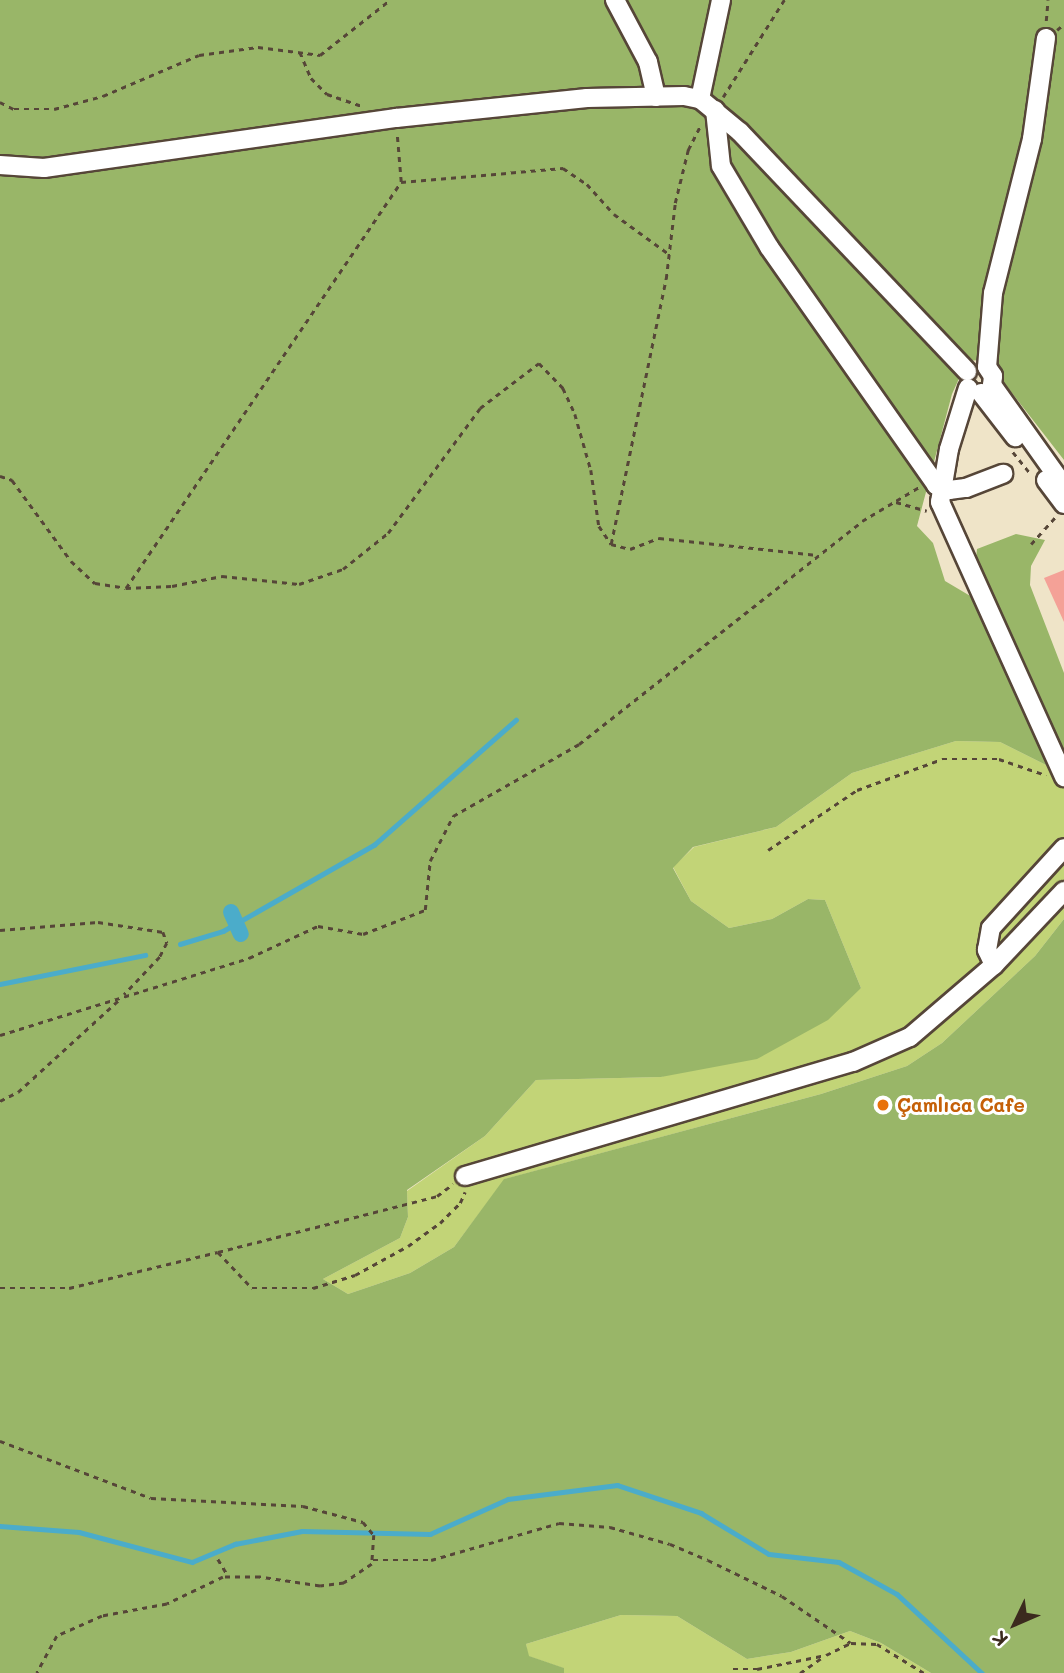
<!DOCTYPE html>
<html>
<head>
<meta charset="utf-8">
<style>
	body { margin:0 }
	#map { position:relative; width:1064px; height:1673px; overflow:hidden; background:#efe4c8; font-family:Mali,sans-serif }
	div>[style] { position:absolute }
	.green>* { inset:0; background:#c2d477 }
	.forest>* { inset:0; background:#99b668 }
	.stream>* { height:4.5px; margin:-2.25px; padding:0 2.25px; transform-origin:2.25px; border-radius:2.25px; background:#4bacca }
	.canal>* { height:16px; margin:-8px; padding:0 8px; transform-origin:8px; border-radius:8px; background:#4bacca }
	.building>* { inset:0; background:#f4a197 }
	.path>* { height:2.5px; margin-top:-1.25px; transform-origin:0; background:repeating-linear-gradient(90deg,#564638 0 5px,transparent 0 10px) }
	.roads { filter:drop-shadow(2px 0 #564638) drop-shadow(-2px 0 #564638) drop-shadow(0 2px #564638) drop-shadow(0 -2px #564638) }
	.minor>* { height:18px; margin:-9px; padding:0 9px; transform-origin:9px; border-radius:9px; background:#fff }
	.dots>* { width:19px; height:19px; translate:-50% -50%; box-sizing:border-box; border:4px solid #fff; border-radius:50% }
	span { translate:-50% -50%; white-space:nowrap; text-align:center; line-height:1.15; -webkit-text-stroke:6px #fff; paint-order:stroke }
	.food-label { font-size:19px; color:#c56008; font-weight:700 }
	.left { translate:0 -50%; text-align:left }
	.north { position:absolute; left:980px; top:1589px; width:70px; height:70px; -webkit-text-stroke:5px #fff; paint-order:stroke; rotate:226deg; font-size:19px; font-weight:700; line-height:28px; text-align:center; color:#3b2a1e }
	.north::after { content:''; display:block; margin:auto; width:24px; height:32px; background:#3b2a1e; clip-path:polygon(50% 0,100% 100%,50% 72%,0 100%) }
</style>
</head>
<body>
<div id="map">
	<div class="green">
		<div style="clip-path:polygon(956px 741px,1000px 742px,1064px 774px,1064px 919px,1035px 956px,942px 1043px,907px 1066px,821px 1094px,505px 1179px,454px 1247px,410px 1273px,348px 1294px,323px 1279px,400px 1238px,408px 1217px,407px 1191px,485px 1136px,536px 1080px,661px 1077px,861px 988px,825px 900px,808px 899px,772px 919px,729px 928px,691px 901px,673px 867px,694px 847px,776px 827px,852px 773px)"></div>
		<div style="clip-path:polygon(621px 1615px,677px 1616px,747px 1659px,791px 1652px,850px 1631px,881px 1643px,931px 1673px,564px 1673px,563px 1668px,528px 1656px,526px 1644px)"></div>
	</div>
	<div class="forest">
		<div style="clip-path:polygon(0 0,1064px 0,1064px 460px,998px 375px,993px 359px,967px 361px,952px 394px,917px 526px,933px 543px,945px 581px,972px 597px,977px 549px,1016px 534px,1045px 540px,1031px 566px,1030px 585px,1064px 673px,1064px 774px,1000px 742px,956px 741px,852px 773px,776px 827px,693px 847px,673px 868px,691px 901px,729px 928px,772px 919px,808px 899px,825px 900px,861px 988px,828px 1020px,757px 1059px,661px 1077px,536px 1080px,485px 1136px,407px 1190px,408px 1217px,400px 1238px,323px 1279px,348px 1294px,410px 1273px,454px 1247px,504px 1179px,821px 1094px,907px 1066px,942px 1043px,1035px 956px,1064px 919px,1064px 1673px,931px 1673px,881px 1643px,850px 1631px,791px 1652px,747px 1659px,677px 1616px,621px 1615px,526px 1644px,529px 1656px,564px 1668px,564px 1673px,0 1673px)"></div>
	</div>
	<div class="stream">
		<div style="left:180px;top:944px;width:45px;rotate:-16.8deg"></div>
		<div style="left:223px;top:931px;width:174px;rotate:-29.7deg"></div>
		<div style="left:374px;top:845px;width:189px;rotate:-41.4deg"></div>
		<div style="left:0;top:984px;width:148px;rotate:-11.3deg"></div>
		<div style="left:0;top:1526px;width:79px;rotate:4.3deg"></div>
		<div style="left:79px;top:1532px;width:117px;rotate:14.9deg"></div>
		<div style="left:192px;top:1562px;width:47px;rotate:-22.7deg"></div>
		<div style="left:235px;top:1544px;width:68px;rotate:-11deg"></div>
		<div style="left:302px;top:1531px;width:128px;rotate:1.3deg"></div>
		<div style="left:430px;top:1534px;width:85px;rotate:-24.2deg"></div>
		<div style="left:508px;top:1499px;width:110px;rotate:-7.3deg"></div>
		<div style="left:617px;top:1485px;width:89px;rotate:18.4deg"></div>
		<div style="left:701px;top:1513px;width:79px;rotate:31.1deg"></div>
		<div style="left:769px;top:1554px;width:70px;rotate:6.5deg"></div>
		<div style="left:839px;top:1562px;width:66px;rotate:28.9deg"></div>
		<div style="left:897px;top:1594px;width:116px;rotate:42.9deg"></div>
	</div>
	<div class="canal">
		<div style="left:231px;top:912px;width:24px;rotate:66deg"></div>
	</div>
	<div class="building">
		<div style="clip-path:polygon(1064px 570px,1064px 622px,1044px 578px)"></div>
	</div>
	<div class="path">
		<div style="left:1046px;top:21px;width:21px;rotate:-85deg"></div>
		<div style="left:1057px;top:30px;width:9px;rotate:-41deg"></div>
		<div style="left:300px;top:52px;width:28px;rotate:67deg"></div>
		<div style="left:311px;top:78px;width:23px;rotate:45deg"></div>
		<div style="left:327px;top:94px;width:37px;rotate:19deg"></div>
		<div style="left:723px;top:97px;width:115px;rotate:-57.8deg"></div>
		<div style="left:0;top:102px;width:16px;rotate:27deg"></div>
		<div style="left:14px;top:109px;width:40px"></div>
		<div style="left:54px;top:109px;width:51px;rotate:-14.9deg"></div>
		<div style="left:103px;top:96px;width:104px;rotate:-23.1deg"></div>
		<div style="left:199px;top:55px;width:60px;rotate:-7.7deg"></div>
		<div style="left:258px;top:47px;width:63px;rotate:7.4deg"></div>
		<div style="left:320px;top:55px;width:89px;rotate:-38.2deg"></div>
		<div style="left:401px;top:182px;width:163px;rotate:-4.9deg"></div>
		<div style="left:563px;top:168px;width:29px;rotate:34deg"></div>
		<div style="left:587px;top:184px;width:40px;rotate:48deg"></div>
		<div style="left:614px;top:214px;width:68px;rotate:36deg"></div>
		<div style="left:1013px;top:452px;width:28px;rotate:51deg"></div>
		<div style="left:0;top:476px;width:13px;rotate:18deg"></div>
		<div style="left:12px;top:480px;width:100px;rotate:53.9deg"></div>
		<div style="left:71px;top:561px;width:33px;rotate:43deg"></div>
		<div style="left:95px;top:583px;width:31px;rotate:9deg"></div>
		<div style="left:126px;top:588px;width:46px;rotate:-2.5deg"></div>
		<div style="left:172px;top:586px;width:51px;rotate:-11.3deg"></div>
		<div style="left:222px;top:576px;width:77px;rotate:5.9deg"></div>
		<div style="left:299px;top:584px;width:46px;rotate:-18.8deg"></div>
		<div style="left:343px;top:569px;width:58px;rotate:-38.7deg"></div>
		<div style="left:388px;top:533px;width:155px;rotate:-53.6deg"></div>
		<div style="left:480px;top:408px;width:74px;rotate:-37.3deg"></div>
		<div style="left:539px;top:363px;width:35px;rotate:46deg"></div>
		<div style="left:563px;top:388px;width:29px;rotate:65deg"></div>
		<div style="left:575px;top:414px;width:58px;rotate:74.1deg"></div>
		<div style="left:591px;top:470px;width:57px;rotate:81.9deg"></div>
		<div style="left:599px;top:526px;width:22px;rotate:56deg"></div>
		<div style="left:611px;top:544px;width:20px;rotate:15deg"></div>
		<div style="left:630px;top:549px;width:31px;rotate:-21deg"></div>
		<div style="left:659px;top:538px;width:159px;rotate:6.1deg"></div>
		<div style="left:896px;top:502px;width:32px;rotate:16deg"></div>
		<div style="left:611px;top:544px;width:271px;rotate:-78.3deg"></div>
		<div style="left:666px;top:279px;width:77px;rotate:-83.2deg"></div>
		<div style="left:675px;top:203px;width:55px;rotate:-76.2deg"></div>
		<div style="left:688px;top:150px;width:29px;rotate:-63deg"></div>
		<div style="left:1031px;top:544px;width:38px;rotate:-48deg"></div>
		<div style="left:126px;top:588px;width:490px;rotate:-55.9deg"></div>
		<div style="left:401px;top:182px;width:48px;rotate:-94.8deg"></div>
		<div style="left:768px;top:850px;width:107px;rotate:-34deg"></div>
		<div style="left:857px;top:790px;width:90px;rotate:-20deg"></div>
		<div style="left:942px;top:759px;width:57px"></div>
		<div style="left:999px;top:759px;width:50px;rotate:18.8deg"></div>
		<div style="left:0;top:930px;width:98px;rotate:-4.7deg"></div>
		<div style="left:98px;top:922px;width:66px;rotate:8.7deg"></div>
		<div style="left:163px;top:932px;width:12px;rotate:70deg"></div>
		<div style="left:167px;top:943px;width:16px;rotate:117deg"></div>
		<div style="left:160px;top:957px;width:52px;rotate:133.5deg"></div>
		<div style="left:0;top:1035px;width:261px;rotate:-17.2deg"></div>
		<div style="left:249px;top:958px;width:76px;rotate:-24.9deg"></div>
		<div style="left:318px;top:926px;width:46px;rotate:10.1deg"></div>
		<div style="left:363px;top:934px;width:66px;rotate:-21.2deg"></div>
		<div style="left:425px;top:910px;width:49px;rotate:-84.2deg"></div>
		<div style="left:430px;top:861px;width:51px;rotate:-62.9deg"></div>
		<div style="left:453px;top:816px;width:145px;rotate:-29.7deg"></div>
		<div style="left:579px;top:744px;width:360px;rotate:-38.2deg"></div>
		<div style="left:862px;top:521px;width:66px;rotate:-30.8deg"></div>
		<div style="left:0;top:1101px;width:20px;rotate:-27deg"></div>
		<div style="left:18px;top:1092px;width:138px;rotate:-42.4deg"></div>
		<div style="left:218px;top:1252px;width:226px;rotate:-14.3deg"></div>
		<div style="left:437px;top:1196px;width:20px;rotate:-37deg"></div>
		<div style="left:0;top:1288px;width:69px"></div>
		<div style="left:69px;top:1288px;width:153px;rotate:-13.6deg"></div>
		<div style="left:218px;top:1252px;width:50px;rotate:46.6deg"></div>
		<div style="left:252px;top:1288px;width:61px"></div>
		<div style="left:313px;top:1288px;width:44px;rotate:-17.2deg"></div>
		<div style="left:355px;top:1275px;width:60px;rotate:-28.7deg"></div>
		<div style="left:408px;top:1246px;width:39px;rotate:-36deg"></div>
		<div style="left:440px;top:1223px;width:28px;rotate:-45deg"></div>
		<div style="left:460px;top:1203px;width:12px;rotate:-66deg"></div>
		<div style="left:0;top:1441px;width:161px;rotate:20.7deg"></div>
		<div style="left:151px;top:1498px;width:152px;rotate:3deg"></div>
		<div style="left:303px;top:1506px;width:62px;rotate:14.9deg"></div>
		<div style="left:363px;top:1522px;width:17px;rotate:50deg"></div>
		<div style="left:374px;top:1535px;width:29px;rotate:94deg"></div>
		<div style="left:372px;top:1564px;width:34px;rotate:146deg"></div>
		<div style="left:344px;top:1583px;width:24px;rotate:173deg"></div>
		<div style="left:320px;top:1586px;width:61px;rotate:-171.5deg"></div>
		<div style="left:260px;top:1577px;width:37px;rotate:180deg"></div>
		<div style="left:223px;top:1577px;width:62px;rotate:154.3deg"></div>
		<div style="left:167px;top:1604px;width:66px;rotate:169.5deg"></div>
		<div style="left:102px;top:1616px;width:49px;rotate:156deg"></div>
		<div style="left:57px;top:1636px;width:42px;rotate:118.4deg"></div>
		<div style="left:218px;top:1559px;width:21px;rotate:59deg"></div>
		<div style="left:373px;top:1560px;width:58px"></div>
		<div style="left:431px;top:1560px;width:133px;rotate:-16.1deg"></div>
		<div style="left:559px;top:1523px;width:51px;rotate:4.5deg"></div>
		<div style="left:610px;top:1527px;width:62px;rotate:15.8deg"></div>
		<div style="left:670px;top:1544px;width:41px;rotate:22.8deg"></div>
		<div style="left:708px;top:1560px;width:82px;rotate:25.9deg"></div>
		<div style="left:782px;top:1596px;width:83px;rotate:34.3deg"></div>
		<div style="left:733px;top:1669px;width:24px"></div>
		<div style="left:757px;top:1669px;width:70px;rotate:-11.5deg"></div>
		<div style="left:826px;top:1655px;width:28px;rotate:-26deg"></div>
		<div style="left:851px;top:1643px;width:26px;rotate:2deg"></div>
		<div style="left:877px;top:1644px;width:55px;rotate:31.7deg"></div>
		<div style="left:800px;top:1673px;width:28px;rotate:-35deg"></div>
	</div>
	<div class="roads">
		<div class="minor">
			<div style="left:615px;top:0;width:70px;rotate:62deg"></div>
			<div style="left:648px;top:62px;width:36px;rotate:77deg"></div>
			<div style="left:1046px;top:38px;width:102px;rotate:97.9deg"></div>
			<div style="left:1032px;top:139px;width:159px;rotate:104.2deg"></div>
			<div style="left:993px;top:293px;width:74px;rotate:94.6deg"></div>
			<div style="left:987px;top:367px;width:11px;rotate:56deg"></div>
			<div style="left:993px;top:376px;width:9px;rotate:96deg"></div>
			<div style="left:992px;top:385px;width:124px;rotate:54.5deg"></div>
			<div style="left:700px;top:99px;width:101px;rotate:-78deg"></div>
			<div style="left:715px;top:110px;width:56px;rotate:83.9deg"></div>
			<div style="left:721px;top:166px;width:94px;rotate:59.3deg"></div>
			<div style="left:769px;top:247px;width:291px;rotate:54.9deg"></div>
			<div style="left:936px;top:485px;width:14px;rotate:21deg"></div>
			<div style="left:949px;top:490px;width:17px;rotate:-7deg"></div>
			<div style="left:966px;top:488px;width:40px;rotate:-21deg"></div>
			<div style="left:0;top:165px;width:44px;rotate:3.9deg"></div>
			<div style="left:44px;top:168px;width:356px;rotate:-8.1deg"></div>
			<div style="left:396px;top:118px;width:192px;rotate:-6deg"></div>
			<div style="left:587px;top:98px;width:97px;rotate:-1.2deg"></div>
			<div style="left:684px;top:96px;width:16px;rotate:11deg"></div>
			<div style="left:700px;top:99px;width:52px;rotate:39.5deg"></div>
			<div style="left:740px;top:132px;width:330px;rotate:46.5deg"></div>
			<div style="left:968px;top:388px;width:64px;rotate:107.3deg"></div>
			<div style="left:949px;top:449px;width:54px;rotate:99.6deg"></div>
			<div style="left:940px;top:502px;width:302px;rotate:65.7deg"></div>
			<div style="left:981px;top:393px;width:56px;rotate:52.3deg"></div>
			<div style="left:1046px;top:480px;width:30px;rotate:53deg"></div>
			<div style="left:994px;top:965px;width:17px;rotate:-115deg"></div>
			<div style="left:987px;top:950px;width:22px;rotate:-80deg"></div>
			<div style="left:991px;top:928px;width:108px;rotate:-47.6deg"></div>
			<div style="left:465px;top:1176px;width:404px;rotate:-16.4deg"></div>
			<div style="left:853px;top:1062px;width:62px;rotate:-23.7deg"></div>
			<div style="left:910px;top:1037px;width:111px;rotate:-40.6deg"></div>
			<div style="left:994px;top:965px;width:102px;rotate:-46.6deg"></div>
		</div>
	</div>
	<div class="dots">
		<div style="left:883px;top:1105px;background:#e8710a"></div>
	</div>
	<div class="food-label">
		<span class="left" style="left:897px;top:1105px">Çamlıca Cafe</span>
	</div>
	<div class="north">K</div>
</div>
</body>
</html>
